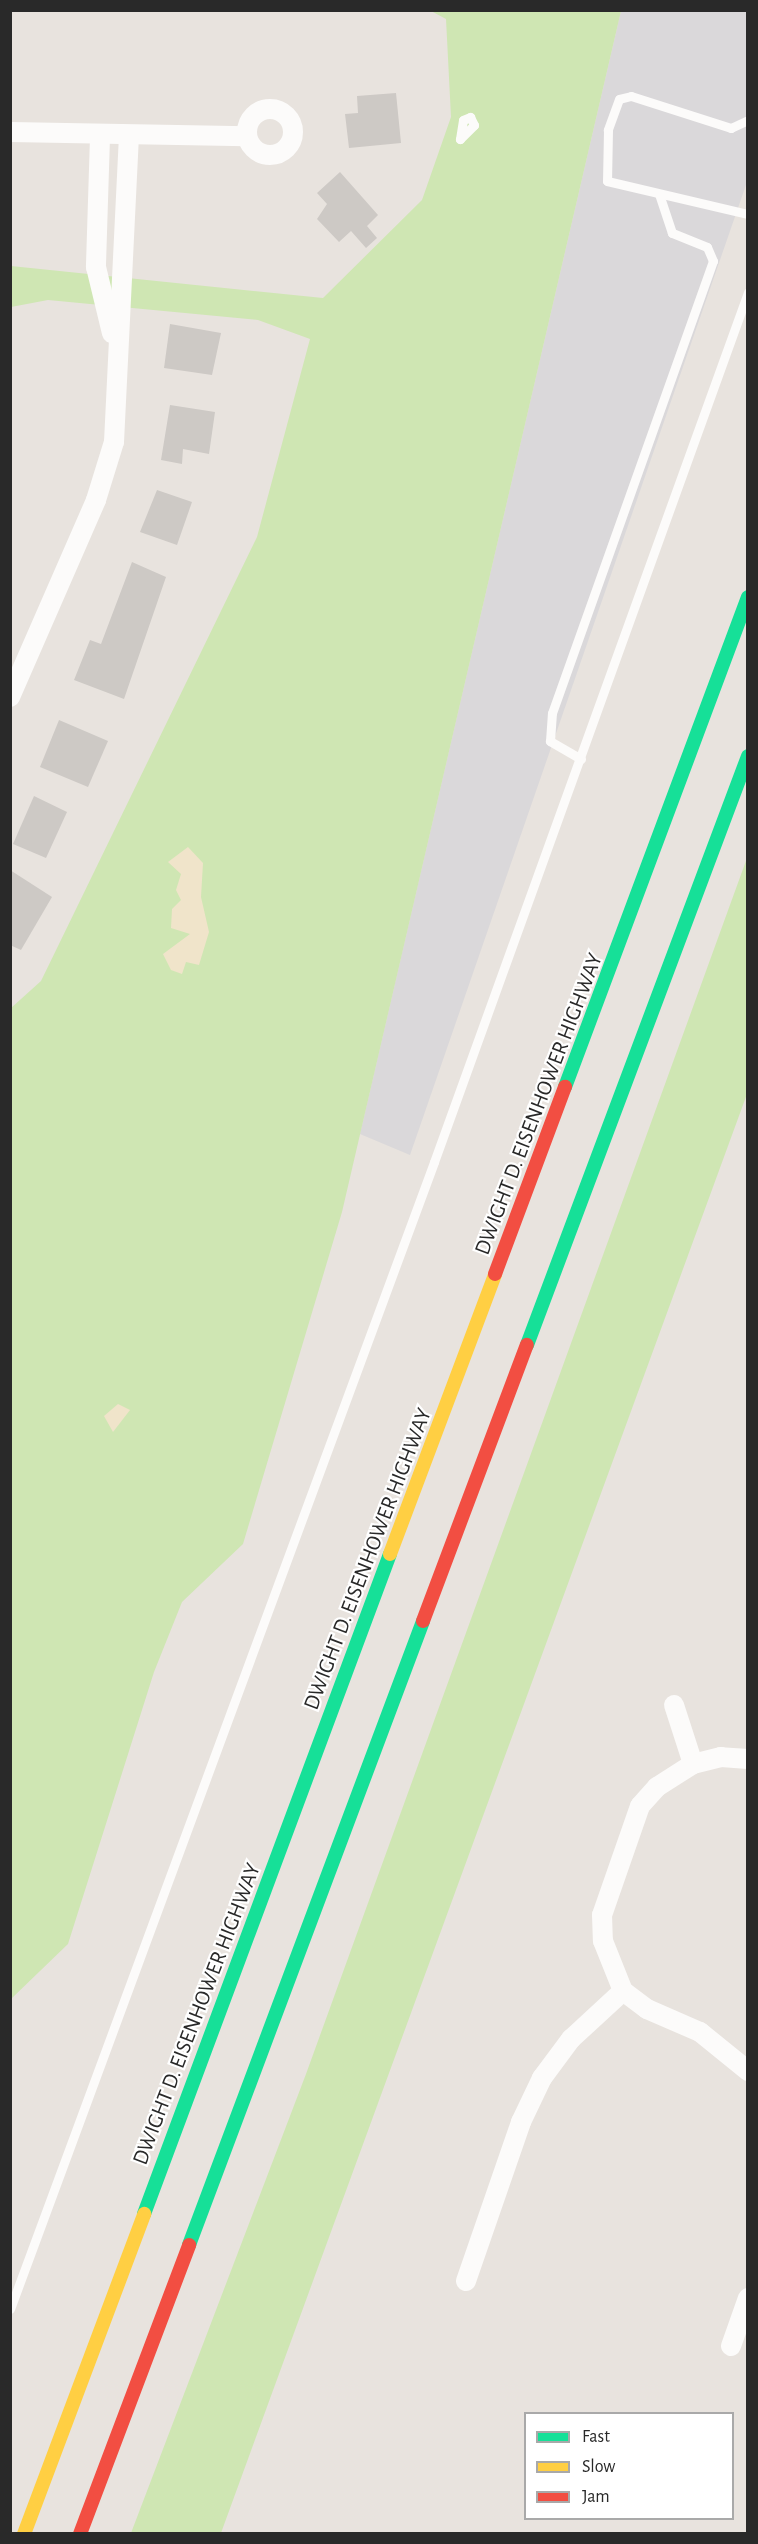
<!DOCTYPE html>
<html>
<head>
<meta charset="utf-8">
<style>
	body { margin:0 }
	#map { position:relative; width:758px; height:2544px; overflow:hidden; background:#e8e3de; font-family:"Alegreya Sans",sans-serif }
	div>[style] { position:absolute }
	.industrial>* { inset:0; background:#dad8da }
	.green>* { inset:0; background:#cfe6b3 }
	.sand>* { inset:0; background:#f0e4ca }
	.building>* { inset:0; background:#cdc9c5 }
	.lane>* { height:9px; margin:-4.5px; padding:0 4.5px; transform-origin:4.5px; border-radius:4.5px; background:#fcfbfa }
	.street>* { height:20px; margin:-10px; padding:0 10px; transform-origin:10px; border-radius:10px; background:#fcfbfa }
	.street>.ring { margin:-10px; padding:0; box-sizing:content-box; background:none; border:20px solid #fcfbfa; border-radius:50% }
	.fast>* { height:14px; margin:-7px; padding:0 7px; transform-origin:7px; border-radius:7px; background:#16e098 }
	.slow>* { height:14px; margin:-7px; padding:0 7px; transform-origin:7px; border-radius:7px; background:#ffcf43 }
	.jam>* { height:14px; margin:-7px; padding:0 7px; transform-origin:7px; border-radius:7px; background:#f24e42 }
	span { translate:-50% -50%; white-space:nowrap; text-align:center; line-height:1.15; -webkit-text-stroke:4.5px #fff; paint-order:stroke }
	.street-label { font-size:22px; color:#292929 }
	.frame { position:absolute; inset:0; border:12px solid #292929; pointer-events:none }
	.legend { position:absolute; left:524px; top:2412px; width:210px; height:108px; box-sizing:border-box; background:#fff; border:2px solid #a9a9a9; margin:0; padding:8px 10px; list-style:none; font-size:18px; color:#292929 }
	.legend li { display:flex; align-items:center; gap:12px; height:30px }
	.legend b { width:30px; border:2px solid #a9a9a9 }
</style>
</head>
<body>
<div id="map">
	<div class="industrial">
		<div style="clip-path:polygon(621px 11px,747px 11px,747px 182px,410px 1155px,360px 1134px)"></div>
	</div>
	<div class="green">
		<div style="clip-path:polygon(431px 11px,621px 11px,342px 1212px,243px 1544px,182px 1602px,154px 1672px,68px 1944px,11px 1999px,11px 1008px,41px 981px,257px 537px,310px 339px,258px 320px,48px 300px,11px 307px,11px 266px,323px 298px,422px 200px,451px 117px,446px 19px)"></div>
		<div style="clip-path:polygon(747px 858px,747px 1094px,279px 2374px,221px 2533px,131px 2533px,306px 2074px)"></div>
	</div>
	<div class="sand">
		<div style="clip-path:polygon(188px 847px,203px 863px,201px 897px,209px 932px,199px 965px,186px 962px,182px 974px,171px 970px,163px 954px,190px 934px,171px 928px,172px 909px,181px 900px,176px 890px,181px 874px,168px 862px)"></div>
		<div style="clip-path:polygon(118px 1404px,130px 1410px,113px 1432px,104px 1416px)"></div>
	</div>
	<div class="building">
		<div style="clip-path:polygon(396px 93px,401px 143px,349px 148px,345px 114px,358px 113px,357px 96px)"></div>
		<div style="clip-path:polygon(340px 172px,378px 215px,367px 226px,377px 238px,366px 248px,351px 231px,339px 242px,317px 219px,327px 204px,317px 193px)"></div>
		<div style="clip-path:polygon(170px 324px,221px 333px,212px 375px,164px 368px)"></div>
		<div style="clip-path:polygon(170px 405px,215px 412px,209px 454px,183px 449px,182px 464px,161px 460px)"></div>
		<div style="clip-path:polygon(157px 490px,192px 502px,177px 545px,140px 532px)"></div>
		<div style="clip-path:polygon(132px 562px,166px 577px,124px 699px,74px 680px,90px 640px,101px 644px)"></div>
		<div style="clip-path:polygon(59px 720px,108px 741px,88px 787px,40px 767px)"></div>
		<div style="clip-path:polygon(34px 796px,67px 812px,46px 858px,13px 844px)"></div>
		<div style="clip-path:polygon(10px 870px,52px 897px,21px 950px,10px 945px)"></div>
	</div>
	<div class="lane">
		<div style="left:470px;top:117px;width:9px;rotate:63deg"></div>
		<div style="left:474px;top:125px;width:20px;rotate:135deg"></div>
		<div style="left:460px;top:139px;width:19px;rotate:-81deg"></div>
		<div style="left:463px;top:120px;width:8px;rotate:-23deg"></div>
		<div style="left:748px;top:120px;width:19px;rotate:155deg"></div>
		<div style="left:731px;top:128px;width:105px;rotate:-162.3deg"></div>
		<div style="left:631px;top:96px;width:12px;rotate:166deg"></div>
		<div style="left:619px;top:99px;width:33px;rotate:110deg"></div>
		<div style="left:608px;top:130px;width:51px;rotate:91.1deg"></div>
		<div style="left:607px;top:181px;width:145px;rotate:13.2deg"></div>
		<div style="left:581px;top:759px;width:36px;rotate:-150deg"></div>
		<div style="left:550px;top:741px;width:28px;rotate:-86deg"></div>
		<div style="left:552px;top:713px;width:480px;rotate:-70.4deg"></div>
		<div style="left:713px;top:261px;width:15px;rotate:-113deg"></div>
		<div style="left:707px;top:247px;width:38px;rotate:-158deg"></div>
		<div style="left:672px;top:233px;width:41px;rotate:-108.4deg"></div>
		<div style="left:10px;top:2309px;width:1223px;rotate:-69.71deg"></div>
		<div style="left:434px;top:1162px;width:925px;rotate:-70.15deg"></div>
	</div>
	<div class="street">
		<div class="ring" style="left:247px;top:109px;width:26px;height:26px"></div>
		<div style="left:10px;top:132px;width:237px;rotate:1deg"></div>
		<div style="left:100px;top:137px;width:130px;rotate:91.8deg"></div>
		<div style="left:96px;top:267px;width:68px;rotate:76.4deg"></div>
		<div style="left:10px;top:697px;width:215px;rotate:-66.4deg"></div>
		<div style="left:96px;top:500px;width:61px;rotate:-72.8deg"></div>
		<div style="left:114px;top:442px;width:304px;rotate:-87.2deg"></div>
		<div style="left:674px;top:1705px;width:62px;rotate:72.1deg"></div>
		<div style="left:748px;top:1759px;width:27px;rotate:-176deg"></div>
		<div style="left:721px;top:1757px;width:29px;rotate:166deg"></div>
		<div style="left:693px;top:1764px;width:43px;rotate:147.4deg"></div>
		<div style="left:657px;top:1787px;width:25px;rotate:132deg"></div>
		<div style="left:640px;top:1806px;width:115px;rotate:109.2deg"></div>
		<div style="left:602px;top:1915px;width:26px;rotate:88deg"></div>
		<div style="left:603px;top:1941px;width:54px;rotate:68.2deg"></div>
		<div style="left:623px;top:1991px;width:30px;rotate:37deg"></div>
		<div style="left:647px;top:2009px;width:58px;rotate:23.5deg"></div>
		<div style="left:700px;top:2032px;width:62px;rotate:39.1deg"></div>
		<div style="left:466px;top:2281px;width:168px;rotate:-70.9deg"></div>
		<div style="left:521px;top:2122px;width:49px;rotate:-64.5deg"></div>
		<div style="left:542px;top:2078px;width:49px;rotate:-53.4deg"></div>
		<div style="left:571px;top:2039px;width:71px;rotate:-42.7deg"></div>
		<div style="left:731px;top:2346px;width:51px;rotate:-70.5deg"></div>
	</div>
	<div class="fast">
		<div style="left:565px;top:1087px;width:523px;rotate:-69.52deg"></div>
		<div style="left:527px;top:1345px;width:629px;rotate:-69.43deg"></div>
		<div style="left:144px;top:2214px;width:704px;rotate:-69.56deg"></div>
		<div style="left:189px;top:2245px;width:666px;rotate:-69.44deg"></div>
	</div>
	<div class="slow">
		<div style="left:390px;top:1554px;width:299px;rotate:-69.4deg"></div>
		<div style="left:24px;top:2534px;width:342px;rotate:-69.4deg"></div>
	</div>
	<div class="jam">
		<div style="left:495px;top:1274px;width:200px;rotate:-69.5deg"></div>
		<div style="left:423px;top:1621px;width:295px;rotate:-69.4deg"></div>
		<div style="left:80px;top:2534px;width:309px;rotate:-69.3deg"></div>
	</div>
	<div class="street-label">
		<span style="left:539px;top:1104px;rotate:-69deg">DWIGHT D. EISENHOWER HIGHWAY</span>
		<span style="left:368px;top:1559px;rotate:-69deg">DWIGHT D. EISENHOWER HIGHWAY</span>
		<span style="left:197px;top:2014px;rotate:-69deg">DWIGHT D. EISENHOWER HIGHWAY</span>
	</div>
	<div class="frame"></div>
	<ul class="legend">
	<li><b style="height:8px;background:#16e098"></b>Fast</li>
	<li><b style="height:8px;background:#ffcf43"></b>Slow</li>
	<li><b style="height:8px;background:#f24e42"></b>Jam</li>
	</ul>
</div>
</body>
</html>
